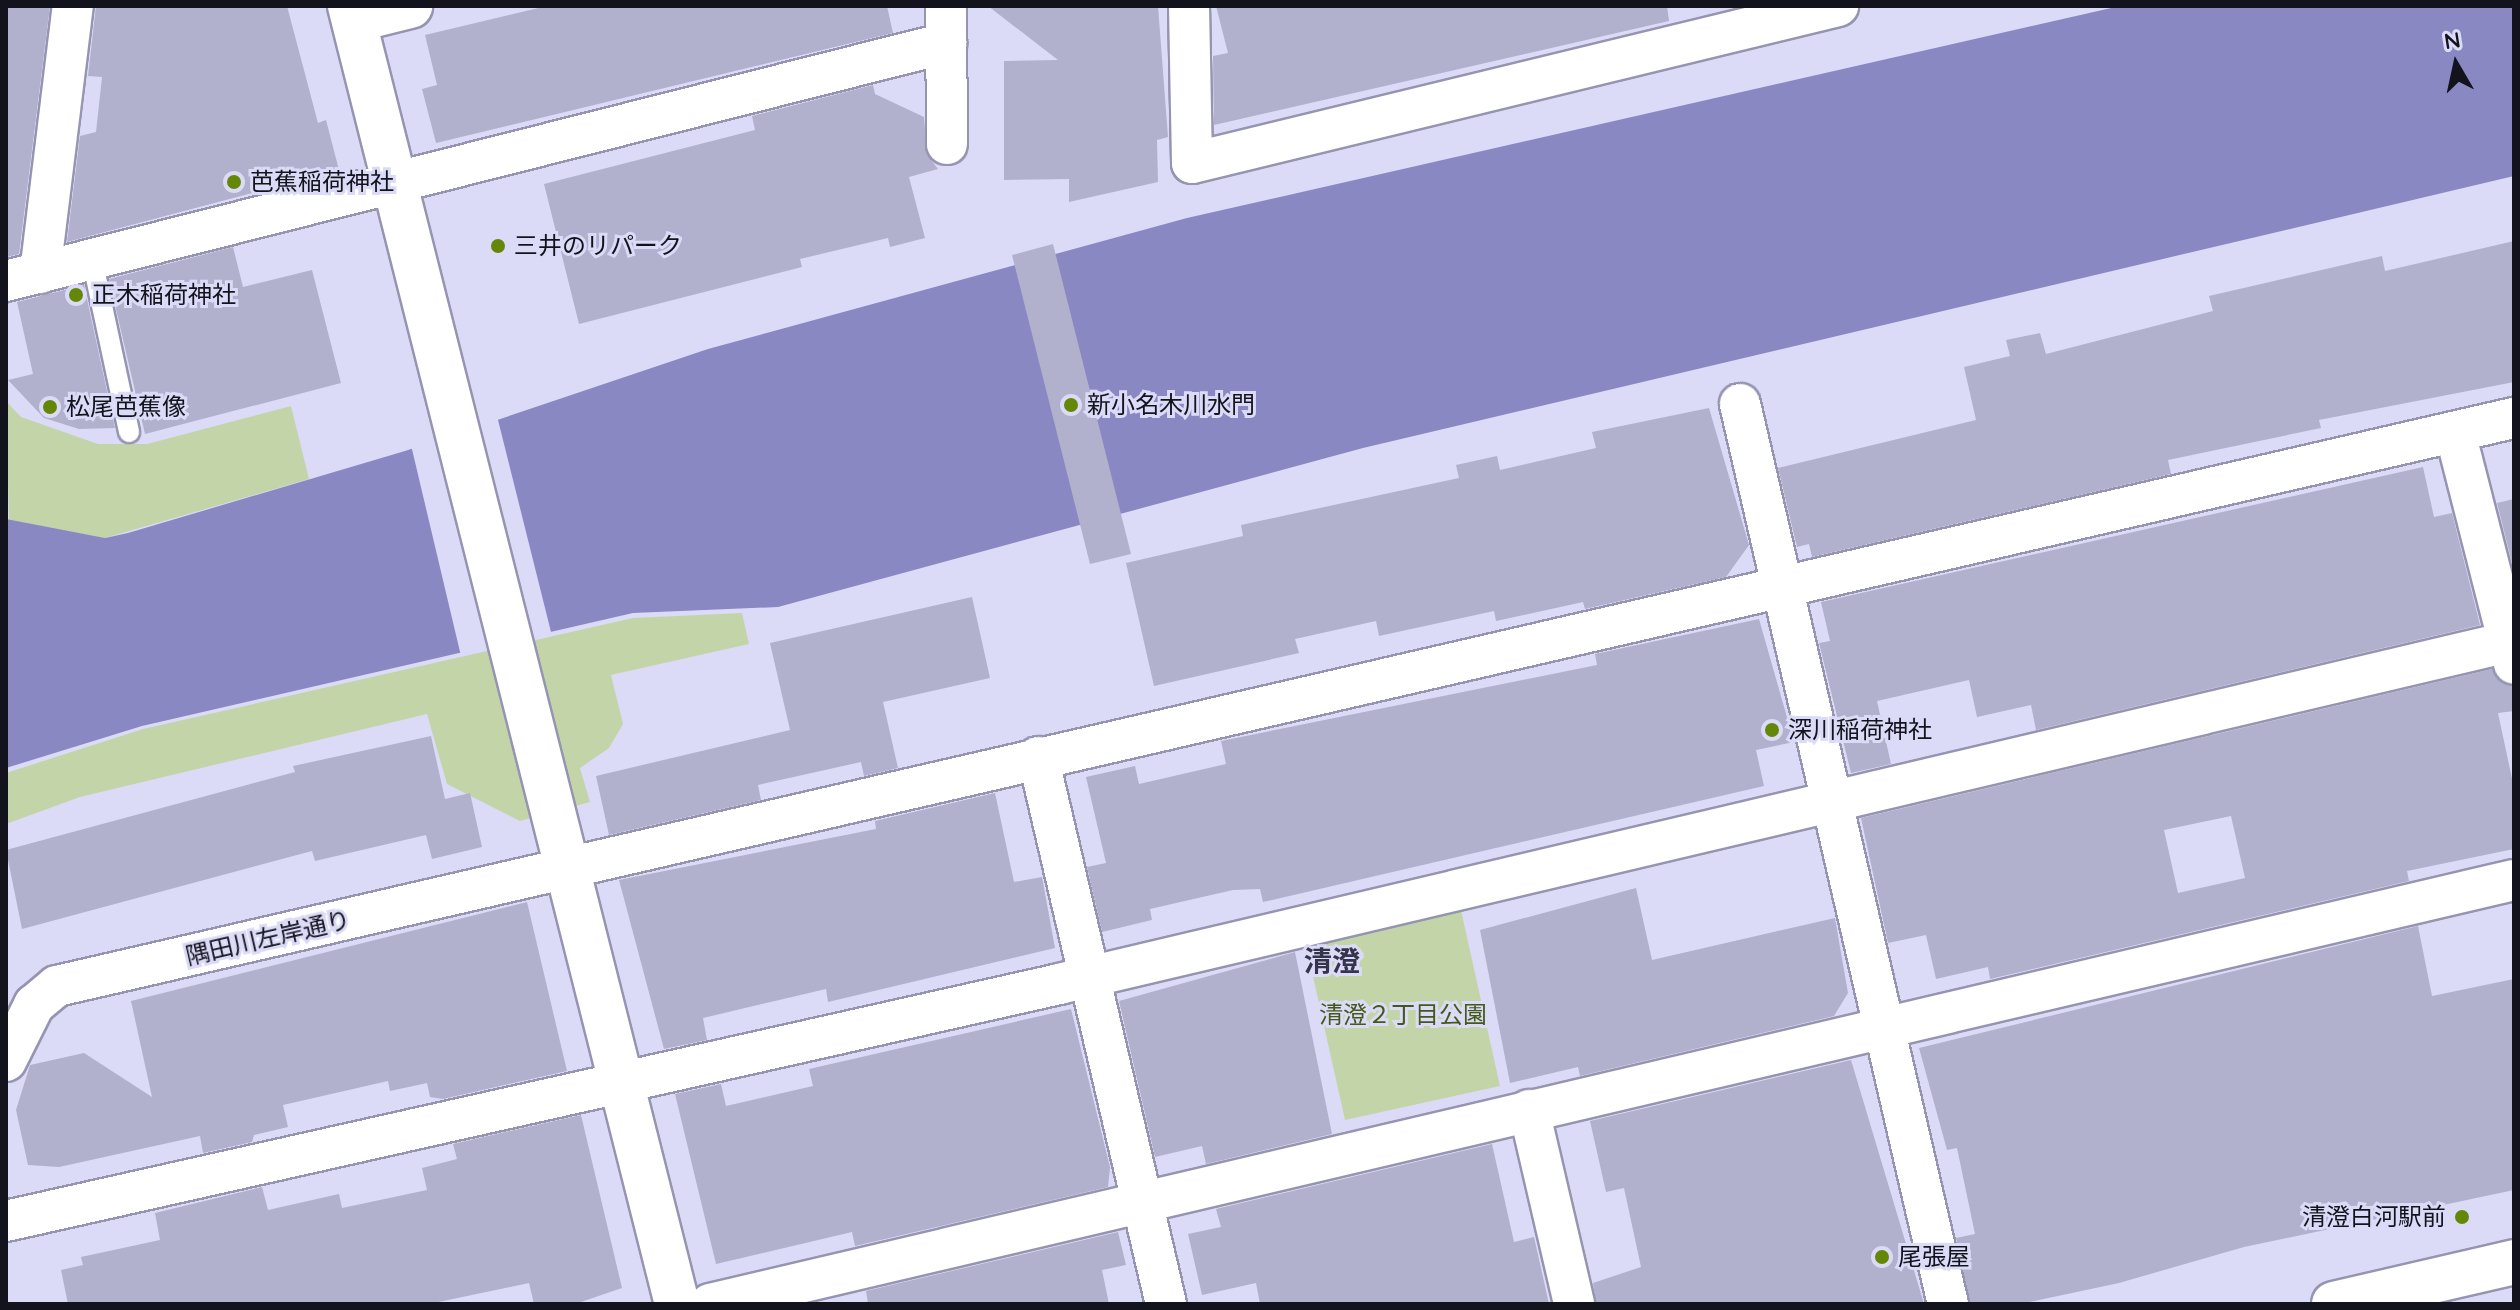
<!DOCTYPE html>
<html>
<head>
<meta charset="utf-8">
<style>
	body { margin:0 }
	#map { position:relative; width:2520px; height:1310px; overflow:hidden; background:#dbdbf8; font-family:Quicksand,"Noto Sans JP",sans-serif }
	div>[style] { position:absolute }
	.green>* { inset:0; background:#c3d5a8 }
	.water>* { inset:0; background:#8a88c3 }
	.pier>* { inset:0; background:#dbdbf8 }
	.building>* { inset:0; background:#b1b1cd }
	.roads { filter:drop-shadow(2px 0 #9595b1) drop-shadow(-2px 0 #9595b1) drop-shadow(0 2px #9595b1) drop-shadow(0 -2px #9595b1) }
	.lane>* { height:20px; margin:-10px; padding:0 10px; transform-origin:10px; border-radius:10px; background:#fff }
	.street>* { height:40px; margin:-20px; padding:0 20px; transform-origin:20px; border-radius:20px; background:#fff }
	.secondary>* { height:44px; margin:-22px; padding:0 22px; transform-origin:22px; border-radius:22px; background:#fff }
	.dots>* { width:22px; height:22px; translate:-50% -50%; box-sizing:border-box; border:4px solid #dbdbf8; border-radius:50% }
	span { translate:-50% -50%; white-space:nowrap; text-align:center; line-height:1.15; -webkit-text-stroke:6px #dbdbf8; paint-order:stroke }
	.poi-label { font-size:24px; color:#13131d }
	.left { translate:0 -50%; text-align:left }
	.right { translate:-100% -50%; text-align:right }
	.street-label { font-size:24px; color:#13131d }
	.park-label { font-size:24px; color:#445917 }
	.quarter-label { font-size:28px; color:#35344b; font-weight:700 }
	.frame { position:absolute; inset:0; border:8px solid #13131d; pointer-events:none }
	.north { position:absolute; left:2416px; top:24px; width:80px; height:80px; -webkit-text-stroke:6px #dbdbf8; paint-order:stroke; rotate:351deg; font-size:22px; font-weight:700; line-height:32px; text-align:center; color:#13131d }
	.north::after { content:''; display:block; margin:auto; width:28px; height:36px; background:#13131d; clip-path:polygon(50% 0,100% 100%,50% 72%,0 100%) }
</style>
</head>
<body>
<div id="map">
	<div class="green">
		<div style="clip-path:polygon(6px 401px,21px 417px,98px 444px,147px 444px,291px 406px,309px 479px,105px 538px,9px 521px)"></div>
		<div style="clip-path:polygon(742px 613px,749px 644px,611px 675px,623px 724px,609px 748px,580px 768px,590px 802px,520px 821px,447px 784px,427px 714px,80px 797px,6px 824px,6px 773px,143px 729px,633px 618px)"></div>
		<div style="clip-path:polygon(1461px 910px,1500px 1086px,1345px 1120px,1306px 945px)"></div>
	</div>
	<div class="water">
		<div style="clip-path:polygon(2120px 6px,2514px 6px,2514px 176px,1363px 448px,778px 607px,633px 613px,142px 726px,6px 768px,6px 519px,105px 538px,128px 533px,405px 451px,708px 349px,1187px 218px)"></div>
	</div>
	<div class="pier">
		<div style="clip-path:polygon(497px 416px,552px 636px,461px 656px,411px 445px)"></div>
	</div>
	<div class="building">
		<div style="clip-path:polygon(6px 6px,50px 6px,19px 254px,7px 257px)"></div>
		<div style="clip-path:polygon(96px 6px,287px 6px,318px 123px,326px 120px,339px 170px,67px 242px,80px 136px,96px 132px,102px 77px,88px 76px)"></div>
		<div style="clip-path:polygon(547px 6px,887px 6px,893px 33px,436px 143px,422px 89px,437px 85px,425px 35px)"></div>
		<div style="clip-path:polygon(988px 6px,1158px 6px,1168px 137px,1157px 140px,1158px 182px,1069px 202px,1069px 179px,1004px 180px,1004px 61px,1058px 60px)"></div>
		<div style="clip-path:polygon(1216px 6px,1667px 6px,1669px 21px,1214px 125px,1213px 56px,1228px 53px)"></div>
		<div style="clip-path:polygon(873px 85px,875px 94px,924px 117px,927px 155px,938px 169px,909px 177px,925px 238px,890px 247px,888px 238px,800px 259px,802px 267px,579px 324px,544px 184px,755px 130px,752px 116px)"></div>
		<div style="clip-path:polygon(2514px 241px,2514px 382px,2319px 420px,2321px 428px,2168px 460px,2171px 474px,1812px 557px,1809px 544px,1797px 547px,1778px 468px,1976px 420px,1964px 367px,2010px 356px,2006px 340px,2040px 333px,2046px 354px,2213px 311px,2209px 296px,2382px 256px,2385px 271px)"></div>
		<div style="clip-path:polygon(1053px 244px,1131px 554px,1090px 564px,1012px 255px)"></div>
		<div style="clip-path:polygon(233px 247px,243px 287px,312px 270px,341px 383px,145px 434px,109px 279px)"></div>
		<div style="clip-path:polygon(84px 285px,115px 428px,79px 429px,44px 418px,8px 380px,33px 374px,17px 302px)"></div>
		<div style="clip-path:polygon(1709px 408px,1749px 545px,1726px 577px,1585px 609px,1583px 602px,1496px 621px,1494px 611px,1379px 636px,1376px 621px,1295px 639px,1299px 653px,1154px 686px,1126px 563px,1243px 536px,1241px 525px,1459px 478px,1456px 465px,1497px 456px,1500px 470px,1596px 448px,1592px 432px)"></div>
		<div style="clip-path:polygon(2423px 467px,2434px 517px,2452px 513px,2480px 625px,2036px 730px,2031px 705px,1977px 717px,1969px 680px,1877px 701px,1891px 764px,1851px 773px,1819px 643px,1830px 641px,1821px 602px)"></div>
		<div style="clip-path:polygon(2514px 499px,2514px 571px,2497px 503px)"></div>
		<div style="clip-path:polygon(972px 597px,990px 678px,883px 702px,898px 768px,864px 776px,861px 762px,758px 785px,761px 800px,609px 835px,596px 776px,790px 730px,770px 643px)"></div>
		<div style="clip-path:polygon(1759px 619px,1794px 742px,1756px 750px,1764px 786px,1263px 902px,1260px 889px,1233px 890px,1150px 909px,1152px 920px,1102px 932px,1087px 867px,1106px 863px,1086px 777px,1135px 766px,1139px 784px,1226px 764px,1221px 741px,1597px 665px,1595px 654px)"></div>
		<div style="clip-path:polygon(evenodd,2492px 669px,2514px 686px,2514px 711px,2498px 713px,2514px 788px,2514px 849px,2407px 871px,2409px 881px,1990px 979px,1988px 967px,1936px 979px,1926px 935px,1888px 943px,1861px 818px,2492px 669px,2231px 816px,2245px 878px,2178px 893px,2164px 830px,2231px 816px)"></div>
		<div style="clip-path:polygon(431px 736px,445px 799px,470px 793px,482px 847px,432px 859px,426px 835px,315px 861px,312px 851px,22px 929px,6px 850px,295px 772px,293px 766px)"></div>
		<div style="clip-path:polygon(995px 793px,1014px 882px,1042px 877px,1055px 948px,828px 1002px,826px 989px,703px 1018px,707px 1040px,664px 1049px,619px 880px,876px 829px,875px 821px)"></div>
		<div style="clip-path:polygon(1636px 888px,1652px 960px,1835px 918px,1848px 993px,1834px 1016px,1580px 1076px,1578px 1067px,1510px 1083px,1480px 930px)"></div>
		<div style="clip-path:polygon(527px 902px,567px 1071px,443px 1099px,430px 1097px,427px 1083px,390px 1091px,388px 1081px,283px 1105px,288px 1127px,254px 1135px,252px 1142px,203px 1153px,200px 1136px,59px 1167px,28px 1165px,16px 1110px,30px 1065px,84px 1053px,152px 1097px,131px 1001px)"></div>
		<div style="clip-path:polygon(2418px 926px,2432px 996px,2514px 979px,2514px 1190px,2244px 1247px,2119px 1283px,2020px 1304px,1970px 1304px,1956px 1238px,1975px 1234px,1957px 1148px,1947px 1150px,1919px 1048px)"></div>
		<div style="clip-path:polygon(1295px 952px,1332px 1134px,1206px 1164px,1202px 1146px,1155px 1157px,1119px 1001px)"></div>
		<div style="clip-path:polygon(1071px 1009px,1110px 1167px,1108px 1187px,855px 1246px,852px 1232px,716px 1264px,675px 1094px,721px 1084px,726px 1106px,813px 1086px,809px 1069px)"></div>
		<div style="clip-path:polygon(1851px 1060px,1924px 1304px,1596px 1304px,1593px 1283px,1641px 1267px,1624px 1188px,1606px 1192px,1590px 1121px)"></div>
		<div style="clip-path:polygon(581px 1115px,622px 1288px,575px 1304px,534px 1304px,529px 1283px,429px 1304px,68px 1304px,61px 1270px,83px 1265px,81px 1257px,160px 1240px,155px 1213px,262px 1187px,268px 1210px,339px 1194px,342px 1208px,427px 1190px,422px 1168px,457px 1159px,453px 1144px)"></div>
		<div style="clip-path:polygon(1492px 1144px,1514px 1242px,1534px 1237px,1549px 1304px,1260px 1304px,1256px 1283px,1202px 1295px,1188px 1234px,1221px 1227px,1216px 1209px)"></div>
		<div style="clip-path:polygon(1118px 1232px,1126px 1265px,1102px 1270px,1109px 1304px,868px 1304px,866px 1291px)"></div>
	</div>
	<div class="roads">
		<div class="lane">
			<div style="left:92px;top:259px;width:177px;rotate:77.9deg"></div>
		</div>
		<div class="street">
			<div style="left:946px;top:6px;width:138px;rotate:89.6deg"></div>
			<div style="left:1189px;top:6px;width:157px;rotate:88.9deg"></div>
			<div style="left:1192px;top:163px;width:665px;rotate:-13.66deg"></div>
			<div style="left:40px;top:273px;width:269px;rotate:-83deg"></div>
			<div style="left:6px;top:281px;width:970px;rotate:-14.21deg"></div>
			<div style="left:1740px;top:404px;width:924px;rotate:76.99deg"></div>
			<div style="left:2455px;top:432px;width:239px;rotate:75.7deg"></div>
			<div style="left:1038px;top:757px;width:562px;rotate:76.83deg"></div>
			<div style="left:6px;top:1061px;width:63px;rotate:-63.4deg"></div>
			<div style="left:34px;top:1005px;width:30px;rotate:-40deg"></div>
			<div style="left:57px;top:986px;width:2522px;rotate:-13.02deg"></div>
			<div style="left:1529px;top:1110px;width:199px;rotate:76.9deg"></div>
			<div style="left:6px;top:1221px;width:1079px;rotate:-12.68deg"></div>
			<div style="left:1059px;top:984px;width:1489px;rotate:-13.28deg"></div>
			<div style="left:710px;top:1304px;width:1853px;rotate:-13.23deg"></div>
		</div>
		<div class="secondary">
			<div style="left:350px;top:6px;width:1339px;rotate:75.86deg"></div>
			<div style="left:354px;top:20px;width:58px;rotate:-14deg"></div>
			<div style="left:2334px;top:1304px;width:185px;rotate:-13.1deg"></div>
		</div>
	</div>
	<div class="dots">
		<div style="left:234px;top:182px;background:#658707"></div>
		<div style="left:498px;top:246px;background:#658707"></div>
		<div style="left:76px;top:295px;background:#658707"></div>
		<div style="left:1071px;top:405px;background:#658707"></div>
		<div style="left:50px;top:407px;background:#658707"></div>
		<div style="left:1772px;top:730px;background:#658707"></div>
		<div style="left:2462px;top:1217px;background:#658707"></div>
		<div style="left:1882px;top:1257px;background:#658707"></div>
	</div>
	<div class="poi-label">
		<span class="left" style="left:250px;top:182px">芭蕉稲荷神社</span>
		<span class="left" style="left:514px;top:246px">三井のリパーク</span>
		<span class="left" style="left:92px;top:295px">正木稲荷神社</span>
		<span class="left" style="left:1087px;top:405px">新小名木川水門</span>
		<span class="left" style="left:66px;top:407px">松尾芭蕉像</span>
		<span class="left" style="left:1788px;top:730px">深川稲荷神社</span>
		<span class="right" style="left:2446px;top:1217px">清澄白河駅前</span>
		<span class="left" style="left:1898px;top:1257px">尾張屋</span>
	</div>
	<div class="street-label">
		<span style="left:268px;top:938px;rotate:-13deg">隅田川左岸通り</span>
	</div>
	<div class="park-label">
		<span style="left:1403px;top:1015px">清澄２丁目公園</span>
	</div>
	<div class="quarter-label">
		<span style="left:1332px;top:961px">清澄</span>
	</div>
	<div class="frame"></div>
	<div class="north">N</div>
</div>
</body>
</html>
